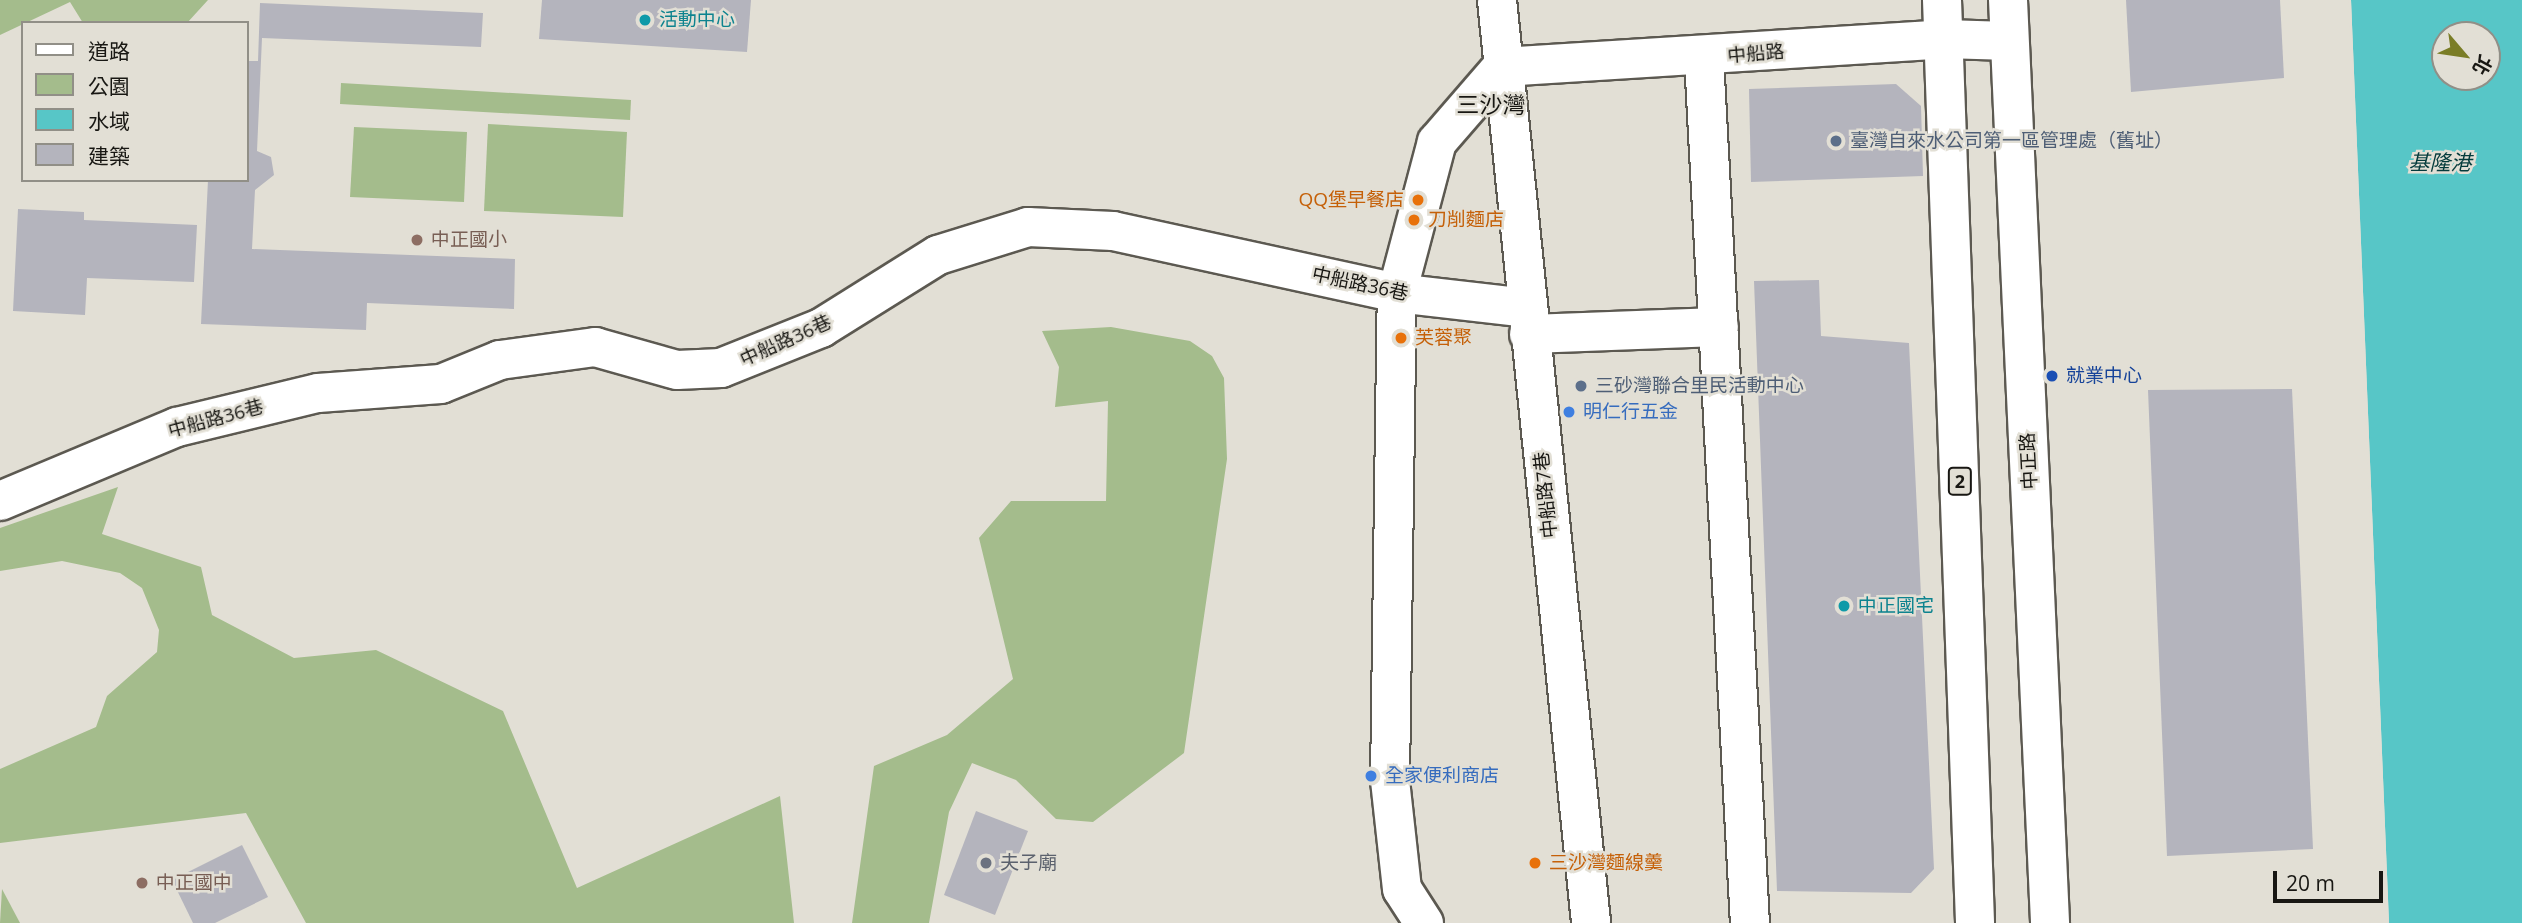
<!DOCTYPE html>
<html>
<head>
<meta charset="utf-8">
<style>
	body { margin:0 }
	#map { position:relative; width:2522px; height:923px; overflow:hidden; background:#e2dfd5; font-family:"Open Sans","Noto Sans TC",sans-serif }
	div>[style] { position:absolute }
	.green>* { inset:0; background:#a4bc8c }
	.water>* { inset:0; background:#57c6c7 }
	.pier>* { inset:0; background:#e2dfd5 }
	.building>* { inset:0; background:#b4b4bd }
	.roads { filter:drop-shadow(2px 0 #5c5951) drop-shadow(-2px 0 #5c5951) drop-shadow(0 2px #5c5951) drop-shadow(0 -2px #5c5951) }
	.minor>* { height:38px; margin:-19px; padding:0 19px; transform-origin:19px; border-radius:19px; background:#fff }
	.major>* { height:38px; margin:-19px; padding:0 19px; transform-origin:19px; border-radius:19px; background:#fff }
	.dots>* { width:19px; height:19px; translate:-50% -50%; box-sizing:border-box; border:4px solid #e2dfd5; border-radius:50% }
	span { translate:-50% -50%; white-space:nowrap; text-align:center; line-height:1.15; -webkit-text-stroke:5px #e2dfd5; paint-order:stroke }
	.shield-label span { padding:2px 5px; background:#e2dfd5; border:2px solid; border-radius:5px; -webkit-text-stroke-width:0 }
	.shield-label { font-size:18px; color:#181713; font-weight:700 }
	.culture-label { font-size:19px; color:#0d838f }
	.left { translate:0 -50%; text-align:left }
	.street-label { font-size:19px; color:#181713 }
	.service-label { font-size:19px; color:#4e5e75 }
	.food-label { font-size:19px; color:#c56008 }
	.right { translate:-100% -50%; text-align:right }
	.education-label { font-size:19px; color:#785e54 }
	.transit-label { font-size:19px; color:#164399 }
	.shop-label { font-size:19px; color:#366cbe }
	.worship-label { font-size:19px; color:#5b616d }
	.water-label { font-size:21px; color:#043b3c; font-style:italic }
	.quarter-label { font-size:23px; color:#181713 }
	.legend { position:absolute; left:21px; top:21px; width:228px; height:161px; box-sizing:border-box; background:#e2dfd5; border:2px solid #918f87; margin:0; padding:9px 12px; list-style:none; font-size:21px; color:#181713 }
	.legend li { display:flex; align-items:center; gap:14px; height:35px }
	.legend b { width:35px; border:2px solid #918f87 }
	.north { position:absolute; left:2431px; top:21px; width:70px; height:70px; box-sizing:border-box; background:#e2dfd5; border:2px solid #918f87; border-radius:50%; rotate:119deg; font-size:19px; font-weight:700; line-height:28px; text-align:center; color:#181713 }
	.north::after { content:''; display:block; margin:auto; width:24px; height:32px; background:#7a7d26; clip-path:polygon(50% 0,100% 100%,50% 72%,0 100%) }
	.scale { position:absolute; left:2273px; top:871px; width:110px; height:32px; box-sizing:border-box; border:4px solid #181713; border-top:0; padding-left:9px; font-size:21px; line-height:24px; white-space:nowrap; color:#181713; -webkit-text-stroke:5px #e2dfd5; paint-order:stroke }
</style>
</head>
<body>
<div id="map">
	<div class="green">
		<div style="clip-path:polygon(0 0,208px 0,187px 23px,83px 23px,70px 2px,0 35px)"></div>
		<div style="clip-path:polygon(341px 83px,631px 100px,630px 120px,340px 104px)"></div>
		<div style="clip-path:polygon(488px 124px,627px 132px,623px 217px,484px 211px)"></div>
		<div style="clip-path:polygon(354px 127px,467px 132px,464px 202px,350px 197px)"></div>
		<div style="clip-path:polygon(1111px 327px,1190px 341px,1212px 356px,1224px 378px,1227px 459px,1184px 753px,1093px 822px,1056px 819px,1016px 780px,972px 763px,949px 812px,929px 923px,852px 923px,874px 766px,947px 735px,1013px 679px,979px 538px,1011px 501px,1106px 501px,1108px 401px,1055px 407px,1059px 367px,1042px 331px)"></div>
		<div style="clip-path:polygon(118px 487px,102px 534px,201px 567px,212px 615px,294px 658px,376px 650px,503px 711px,577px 888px,780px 796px,794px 923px,306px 923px,246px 813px,0 843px,0 769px,96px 727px,107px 696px,157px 652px,159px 630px,142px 588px,120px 573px,62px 561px,0 571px,0 528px)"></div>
		<div style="clip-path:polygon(2px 889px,20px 923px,0 923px)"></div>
	</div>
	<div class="water">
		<div style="clip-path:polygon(evenodd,2351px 0,2522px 0,2522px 923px,2389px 923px,2351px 0,2445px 35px,2487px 35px,2487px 77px,2445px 77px,2445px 35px)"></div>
	</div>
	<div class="pier">
		<div style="clip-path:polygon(2348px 0,2351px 0,2389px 923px,2386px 923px)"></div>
	</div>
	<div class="building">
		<div style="clip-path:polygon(542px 0,751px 0,747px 52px,539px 39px)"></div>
		<div style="clip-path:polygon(2126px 0,2280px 0,2284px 78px,2131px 92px)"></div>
		<div style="clip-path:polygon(260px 3px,483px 13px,481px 47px,262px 38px,257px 151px,271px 157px,274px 175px,255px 190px,252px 249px,515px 259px,514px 309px,367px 303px,366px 330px,201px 324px,208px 180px,247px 180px,247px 61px,258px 61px)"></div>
		<div style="clip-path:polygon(1896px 84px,1921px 106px,1923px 176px,1751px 182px,1749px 89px)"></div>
		<div style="clip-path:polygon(18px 209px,84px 212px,84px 220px,197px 225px,194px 282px,87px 278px,85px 315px,13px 311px)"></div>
		<div style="clip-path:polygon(1819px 280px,1821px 336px,1909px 343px,1934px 869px,1911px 893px,1777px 891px,1754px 281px)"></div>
		<div style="clip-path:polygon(2292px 389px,2313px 849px,2167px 856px,2148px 390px)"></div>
		<div style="clip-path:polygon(976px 811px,1028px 831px,995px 915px,944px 895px)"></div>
		<div style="clip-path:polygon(242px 845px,268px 897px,215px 923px,193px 923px,172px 880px)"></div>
	</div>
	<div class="roads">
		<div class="minor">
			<div style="left:1497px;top:0;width:928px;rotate:84.18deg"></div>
			<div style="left:1704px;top:58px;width:866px;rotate:86.96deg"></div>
			<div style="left:1502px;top:67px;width:443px;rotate:-3.6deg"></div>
			<div style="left:1944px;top:39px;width:65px;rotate:1.8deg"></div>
			<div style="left:1529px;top:334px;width:190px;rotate:-2.1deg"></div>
			<div style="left:0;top:501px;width:192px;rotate:-22.7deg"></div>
			<div style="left:177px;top:427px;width:145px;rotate:-13.6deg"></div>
			<div style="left:318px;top:393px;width:123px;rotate:-4.2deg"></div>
			<div style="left:441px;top:384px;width:64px;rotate:-22.1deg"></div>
			<div style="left:500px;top:360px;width:96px;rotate:-7.8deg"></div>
			<div style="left:595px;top:347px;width:85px;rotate:15.7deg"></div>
			<div style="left:677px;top:370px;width:44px;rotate:-2.6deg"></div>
			<div style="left:721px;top:368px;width:108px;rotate:-21.8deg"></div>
			<div style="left:821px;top:328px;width:138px;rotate:-32deg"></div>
			<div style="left:938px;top:255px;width:94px;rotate:-17.3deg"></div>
			<div style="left:1028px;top:227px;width:85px;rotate:2.7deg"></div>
			<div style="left:1113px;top:231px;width:291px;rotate:12.3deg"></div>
			<div style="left:1397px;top:293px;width:131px;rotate:6.6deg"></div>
			<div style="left:1424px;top:923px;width:40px;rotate:-122.9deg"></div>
			<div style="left:1402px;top:889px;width:110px;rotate:-96.3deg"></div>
			<div style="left:1390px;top:780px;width:487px;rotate:-89.2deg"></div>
			<div style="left:1397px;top:293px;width:156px;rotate:-75.2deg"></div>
			<div style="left:1437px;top:142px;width:99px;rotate:-49.1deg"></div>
		</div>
		<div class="major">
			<div style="left:1942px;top:0;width:924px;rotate:87.95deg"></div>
			<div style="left:2008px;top:0;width:924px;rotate:87.39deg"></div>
		</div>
	</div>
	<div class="dots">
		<div style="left:645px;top:20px;background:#0f9aa8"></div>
		<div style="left:1836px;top:141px;background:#5c6f8a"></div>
		<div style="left:1418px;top:200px;background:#e8710a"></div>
		<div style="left:1414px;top:220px;background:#e8710a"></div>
		<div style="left:417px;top:240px;background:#8d6e63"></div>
		<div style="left:1401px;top:338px;background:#e8710a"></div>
		<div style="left:2052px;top:376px;background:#1a4fb4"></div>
		<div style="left:1581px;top:386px;background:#5c6f8a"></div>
		<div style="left:1569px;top:412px;background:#3f7fe0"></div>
		<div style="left:1844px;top:606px;background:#0f9aa8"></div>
		<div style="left:1371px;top:776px;background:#3f7fe0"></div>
		<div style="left:986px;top:863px;background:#6b7280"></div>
		<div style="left:1535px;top:863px;background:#e8710a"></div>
		<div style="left:142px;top:883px;background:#8d6e63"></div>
	</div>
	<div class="shield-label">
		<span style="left:1960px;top:481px">2</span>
	</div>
	<div class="culture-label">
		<span class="left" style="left:659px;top:20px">活動中心</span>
		<span class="left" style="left:1858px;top:606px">中正國宅</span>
	</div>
	<div class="street-label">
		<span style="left:1756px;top:54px;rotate:-5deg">中船路</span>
		<span style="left:1360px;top:284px;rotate:12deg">中船路36巷</span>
		<span style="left:786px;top:341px;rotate:-24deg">中船路36巷</span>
		<span style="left:216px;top:419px;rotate:-15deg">中船路36巷</span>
		<span style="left:2029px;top:461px;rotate:-93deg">中正路</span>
		<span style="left:1546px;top:495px;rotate:-96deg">中船路7巷</span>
	</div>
	<div class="service-label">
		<span class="left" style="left:1850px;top:141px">臺灣自來水公司第一區管理處（舊址）</span>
		<span class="left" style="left:1595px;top:386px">三砂灣聯合里民活動中心</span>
	</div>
	<div class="food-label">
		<span class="right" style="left:1404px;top:200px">QQ堡早餐店</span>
		<span class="left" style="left:1428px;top:220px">刀削麵店</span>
		<span class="left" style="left:1415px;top:338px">芙蓉聚</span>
		<span class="left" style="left:1549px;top:863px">三沙灣麵線羹</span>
	</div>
	<div class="education-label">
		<span class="left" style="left:431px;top:240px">中正國小</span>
		<span class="left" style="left:156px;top:883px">中正國中</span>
	</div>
	<div class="transit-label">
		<span class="left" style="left:2066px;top:376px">就業中心</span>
	</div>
	<div class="shop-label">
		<span class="left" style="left:1583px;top:412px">明仁行五金</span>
		<span class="left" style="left:1385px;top:776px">全家便利商店</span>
	</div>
	<div class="worship-label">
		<span class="left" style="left:1000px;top:863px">夫子廟</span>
	</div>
	<div class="water-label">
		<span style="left:2440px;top:162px">基隆港</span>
	</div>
	<div class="quarter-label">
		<span style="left:1491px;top:104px">三沙灣</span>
	</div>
	<ul class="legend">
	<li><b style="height:9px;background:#fff"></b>道路</li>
	<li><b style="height:19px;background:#a4bc8c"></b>公園</li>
	<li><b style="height:19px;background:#57c6c7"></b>水域</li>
	<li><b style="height:19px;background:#b4b4bd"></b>建築</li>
	</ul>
	<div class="north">北</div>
	<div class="scale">20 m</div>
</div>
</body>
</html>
